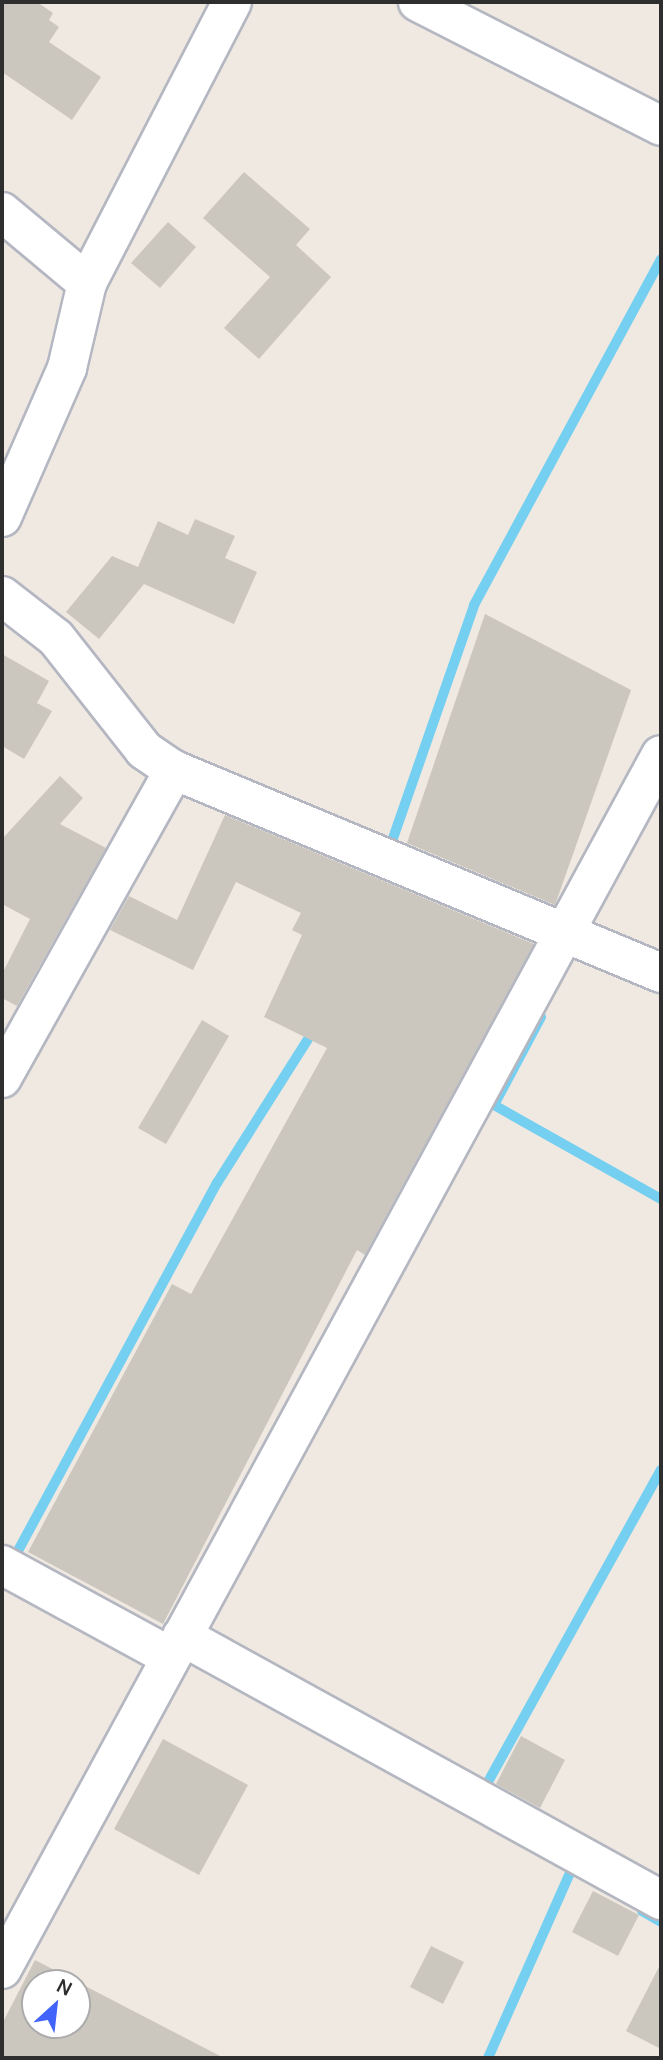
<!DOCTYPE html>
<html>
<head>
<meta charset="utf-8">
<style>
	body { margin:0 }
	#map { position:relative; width:663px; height:2060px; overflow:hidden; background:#efe9e1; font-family:Manrope,sans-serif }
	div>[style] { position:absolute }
	.stream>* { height:10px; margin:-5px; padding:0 5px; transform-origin:5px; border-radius:5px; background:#75cff0 }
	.building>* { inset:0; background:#cbc7bf }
	.roads { filter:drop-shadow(2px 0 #b4b7c1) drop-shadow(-2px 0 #b4b7c1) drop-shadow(0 2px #b4b7c1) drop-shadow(0 -2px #b4b7c1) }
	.minor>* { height:38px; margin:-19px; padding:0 19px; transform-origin:19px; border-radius:19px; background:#fff }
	span { translate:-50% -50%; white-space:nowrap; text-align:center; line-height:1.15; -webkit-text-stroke:5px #fff; paint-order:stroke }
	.frame { position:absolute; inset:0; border:4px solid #2e2e2e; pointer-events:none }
	.north { position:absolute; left:21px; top:1969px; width:70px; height:70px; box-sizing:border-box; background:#fff; border:2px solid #ababab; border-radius:50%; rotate:27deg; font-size:19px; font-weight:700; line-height:28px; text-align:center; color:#2e2e2e }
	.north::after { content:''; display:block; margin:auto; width:24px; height:32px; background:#4264fb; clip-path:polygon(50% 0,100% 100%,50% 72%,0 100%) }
</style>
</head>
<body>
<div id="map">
	<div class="stream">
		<div style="left:391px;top:844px;width:253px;rotate:-70.8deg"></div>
		<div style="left:474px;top:605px;width:393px;rotate:-61.6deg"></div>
		<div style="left:541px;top:1017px;width:100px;rotate:118.1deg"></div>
		<div style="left:494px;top:1105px;width:192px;rotate:29.4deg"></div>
		<div style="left:13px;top:1560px;width:429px;rotate:-61.6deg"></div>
		<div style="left:217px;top:1183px;width:183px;rotate:-57.7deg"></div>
		<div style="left:484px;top:1789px;width:365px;rotate:-61deg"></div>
		<div style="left:642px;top:1911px;width:22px;rotate:30deg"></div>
		<div style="left:488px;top:2058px;width:205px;rotate:-66.1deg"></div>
	</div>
	<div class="building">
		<div style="clip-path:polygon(2px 2px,37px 2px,53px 13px,49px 20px,59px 27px,49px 42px,101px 77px,72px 120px,2px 72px)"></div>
		<div style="clip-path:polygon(244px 172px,310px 229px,296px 245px,331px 277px,259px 359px,224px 328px,270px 277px,203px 218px)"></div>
		<div style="clip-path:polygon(168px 222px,196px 247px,160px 288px,131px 263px)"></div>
		<div style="clip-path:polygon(195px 519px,235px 536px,225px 558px,257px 572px,234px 624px,144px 584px,99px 639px,66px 612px,112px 556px,138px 567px,158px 521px,188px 535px)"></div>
		<div style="clip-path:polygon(485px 614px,631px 690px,555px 905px,407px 843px)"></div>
		<div style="clip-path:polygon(2px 654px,49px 681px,37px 703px,52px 711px,24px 759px,2px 746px)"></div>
		<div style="clip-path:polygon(60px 776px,83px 798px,60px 824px,106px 848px,17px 1006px,2px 998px,2px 974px,30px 919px,2px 904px,2px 839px)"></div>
		<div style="clip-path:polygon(225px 815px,534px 944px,365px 1255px,357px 1250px,163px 1624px,28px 1552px,172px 1284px,191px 1294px,327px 1048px,264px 1017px,302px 935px,292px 930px,301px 913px,236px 882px,193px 970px,110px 930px,129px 896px,177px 920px)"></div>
		<div style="clip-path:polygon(202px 1020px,229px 1036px,166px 1144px,138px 1128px)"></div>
		<div style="clip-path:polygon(521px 1736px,565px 1760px,540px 1808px,496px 1784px)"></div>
		<div style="clip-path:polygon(163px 1739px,248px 1785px,199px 1875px,114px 1829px)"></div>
		<div style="clip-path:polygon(593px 1891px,639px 1915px,618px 1956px,572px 1932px)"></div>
		<div style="clip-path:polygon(431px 1946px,464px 1962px,443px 2004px,410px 1987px)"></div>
		<div style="clip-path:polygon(evenodd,35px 1960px,224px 2058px,2px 2058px,2px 2024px,35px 1960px,35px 1983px,77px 1983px,77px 2025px,35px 2025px,35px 1983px)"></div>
		<div style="clip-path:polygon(661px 1963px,661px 2049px,626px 2031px)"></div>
	</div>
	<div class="roads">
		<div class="minor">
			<div style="left:418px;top:2px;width:273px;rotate:27deg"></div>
			<div style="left:2px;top:212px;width:111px;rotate:39.9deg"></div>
			<div style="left:2px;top:517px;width:163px;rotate:-66.4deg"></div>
			<div style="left:67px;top:368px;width:87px;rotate:-76.8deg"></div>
			<div style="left:87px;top:283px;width:316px;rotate:-62.7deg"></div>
			<div style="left:2px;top:596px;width:68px;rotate:37.9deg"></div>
			<div style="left:56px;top:638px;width:142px;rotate:51.8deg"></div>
			<div style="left:144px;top:750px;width:36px;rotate:34deg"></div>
			<div style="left:174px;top:770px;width:528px;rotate:22.63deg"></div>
			<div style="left:2px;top:1078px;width:353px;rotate:-60.8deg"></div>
			<div style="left:2px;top:1565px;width:192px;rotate:28.6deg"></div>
			<div style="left:182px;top:1636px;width:547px;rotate:28.86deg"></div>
			<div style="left:2px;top:1969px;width:1381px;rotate:-61.51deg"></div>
		</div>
	</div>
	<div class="frame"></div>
	<div class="north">N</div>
</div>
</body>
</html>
